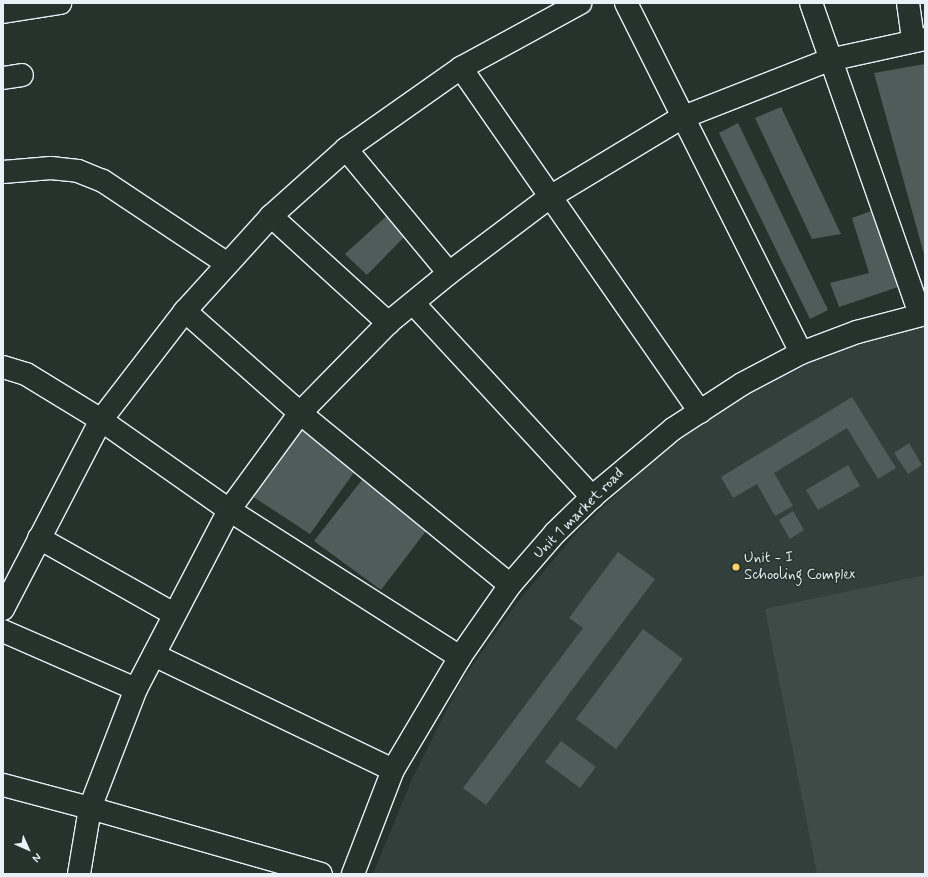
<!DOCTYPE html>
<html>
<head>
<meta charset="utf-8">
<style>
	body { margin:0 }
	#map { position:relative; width:928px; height:877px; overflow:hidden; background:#26332d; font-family:Mynerve,sans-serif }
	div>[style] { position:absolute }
	.built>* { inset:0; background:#333f3a }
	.green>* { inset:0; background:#3e4b47 }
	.building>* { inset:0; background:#505c59 }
	.roads { filter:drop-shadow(1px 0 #e8f1f8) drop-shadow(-1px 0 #e8f1f8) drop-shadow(0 1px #e8f1f8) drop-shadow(0 -1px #e8f1f8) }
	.minor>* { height:22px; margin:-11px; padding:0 11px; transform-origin:11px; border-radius:11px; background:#26332d }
	.dots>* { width:11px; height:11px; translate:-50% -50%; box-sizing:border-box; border:2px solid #26332d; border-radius:50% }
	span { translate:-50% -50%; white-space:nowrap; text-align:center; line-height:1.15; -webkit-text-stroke:3px #26332d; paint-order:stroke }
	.street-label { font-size:15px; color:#e8f1f8 }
	.poi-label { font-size:15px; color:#e8f1f8 }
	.left { translate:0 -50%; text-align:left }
	.frame { position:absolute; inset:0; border:4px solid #e8f1f8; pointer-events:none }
	.north { position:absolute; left:8px; top:829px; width:40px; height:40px; -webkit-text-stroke:3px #26332d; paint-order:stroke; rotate:135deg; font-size:11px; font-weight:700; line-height:16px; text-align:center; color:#e8f1f8 }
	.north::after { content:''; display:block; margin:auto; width:14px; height:18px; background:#e8f1f8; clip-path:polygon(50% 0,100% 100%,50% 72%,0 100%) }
</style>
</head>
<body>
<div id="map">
	<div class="built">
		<div style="clip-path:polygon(925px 319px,925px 874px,373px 874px,412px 779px,460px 683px,516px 604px,578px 531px,639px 473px,695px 427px,758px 388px,826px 355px)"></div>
	</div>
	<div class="green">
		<div style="clip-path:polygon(925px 575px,925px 874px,817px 874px,765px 609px)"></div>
	</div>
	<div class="building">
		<div style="clip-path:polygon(925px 64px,925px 258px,874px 73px)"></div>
		<div style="clip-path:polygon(781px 107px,841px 234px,812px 239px,755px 118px)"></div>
		<div style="clip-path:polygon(738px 123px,828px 310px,810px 319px,719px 133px)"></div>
		<div style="clip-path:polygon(874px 210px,898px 287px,839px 307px,830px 283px,869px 273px,852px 218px)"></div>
		<div style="clip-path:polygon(392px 211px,411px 230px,367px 275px,345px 254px)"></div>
		<div style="clip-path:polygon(852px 397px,896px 468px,878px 479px,847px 428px,774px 473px,793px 506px,775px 516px,757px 484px,733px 498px,721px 477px)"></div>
		<div style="clip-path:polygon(299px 426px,355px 471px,310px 534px,249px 494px)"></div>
		<div style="clip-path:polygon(909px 443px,922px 465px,908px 474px,894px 453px)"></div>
		<div style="clip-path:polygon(848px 465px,860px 486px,818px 510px,806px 490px)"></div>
		<div style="clip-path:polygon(365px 476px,429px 527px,381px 590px,314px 541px)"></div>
		<div style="clip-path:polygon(793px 511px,804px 530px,790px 539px,779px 520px)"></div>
		<div style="clip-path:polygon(618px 552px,655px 579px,486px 805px,463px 788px,583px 628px,569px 618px)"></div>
		<div style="clip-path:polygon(643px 629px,683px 659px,616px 749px,576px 719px)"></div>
		<div style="clip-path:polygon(561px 741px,596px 767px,580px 788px,545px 762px)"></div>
	</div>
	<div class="roads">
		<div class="minor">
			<div style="left:626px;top:3px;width:391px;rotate:63.4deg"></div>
			<div style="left:811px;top:3px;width:330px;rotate:70.7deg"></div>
			<div style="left:908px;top:3px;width:37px;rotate:82deg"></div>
			<div style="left:3px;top:12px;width:58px;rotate:-9deg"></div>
			<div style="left:461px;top:68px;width:419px;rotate:55.2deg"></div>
			<div style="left:3px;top:78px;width:19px;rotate:-9deg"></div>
			<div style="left:346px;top:149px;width:161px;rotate:50.3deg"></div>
			<div style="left:3px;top:172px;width:48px;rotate:-4.8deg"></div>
			<div style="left:51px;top:168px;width:27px;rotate:6deg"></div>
			<div style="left:78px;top:171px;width:27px;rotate:22deg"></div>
			<div style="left:103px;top:181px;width:148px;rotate:33.7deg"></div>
			<div style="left:271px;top:216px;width:159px;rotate:42.4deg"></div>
			<div style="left:414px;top:304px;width:263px;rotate:47.3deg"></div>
			<div style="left:185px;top:311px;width:154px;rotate:41.6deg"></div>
			<div style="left:300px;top:413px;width:271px;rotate:39.3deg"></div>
			<div style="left:3px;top:367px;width:24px;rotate:17deg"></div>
			<div style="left:26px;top:374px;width:88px;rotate:31.5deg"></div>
			<div style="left:101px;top:420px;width:156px;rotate:35.1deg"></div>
			<div style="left:229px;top:510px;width:274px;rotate:32.5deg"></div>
			<div style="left:39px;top:538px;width:155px;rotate:29.4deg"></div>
			<div style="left:3px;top:609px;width:213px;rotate:-62.6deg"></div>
			<div style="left:101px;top:420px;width:138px;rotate:-52.4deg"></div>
			<div style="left:185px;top:311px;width:128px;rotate:-47.8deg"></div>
			<div style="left:271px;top:216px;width:101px;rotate:-41.8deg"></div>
			<div style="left:346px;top:149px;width:141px;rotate:-35.2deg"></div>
			<div style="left:461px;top:68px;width:136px;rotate:-28.6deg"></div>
			<div style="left:3px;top:631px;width:145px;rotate:23.6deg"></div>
			<div style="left:154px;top:655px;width:265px;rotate:25.7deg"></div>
			<div style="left:3px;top:785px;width:90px;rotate:14.8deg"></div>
			<div style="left:90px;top:808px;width:240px;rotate:15.9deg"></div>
			<div style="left:79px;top:874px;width:67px;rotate:-80.5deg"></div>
			<div style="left:90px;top:808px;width:128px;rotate:-68.9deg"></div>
			<div style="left:136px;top:689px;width:202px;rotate:-62.5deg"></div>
			<div style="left:229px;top:510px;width:120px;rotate:-53.8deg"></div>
			<div style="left:300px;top:413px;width:126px;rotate:-45.6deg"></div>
			<div style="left:388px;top:323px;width:79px;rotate:-39.3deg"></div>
			<div style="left:449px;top:273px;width:126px;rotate:-37deg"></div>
			<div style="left:550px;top:197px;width:153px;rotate:-31.1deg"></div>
			<div style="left:681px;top:118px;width:159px;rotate:-21.4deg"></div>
			<div style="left:829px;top:60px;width:98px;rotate:-12.3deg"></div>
			<div style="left:353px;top:874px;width:111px;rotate:-69deg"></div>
			<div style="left:393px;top:770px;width:131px;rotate:-59.3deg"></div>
			<div style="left:460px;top:657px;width:88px;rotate:-55.2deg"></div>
			<div style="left:510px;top:585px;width:69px;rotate:-49.1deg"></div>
			<div style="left:555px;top:533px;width:52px;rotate:-44.2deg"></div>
			<div style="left:592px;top:497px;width:106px;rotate:-40deg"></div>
			<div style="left:673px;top:429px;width:82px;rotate:-33.1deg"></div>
			<div style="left:742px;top:384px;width:67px;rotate:-27.7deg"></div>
			<div style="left:801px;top:353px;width:60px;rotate:-20.6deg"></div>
			<div style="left:857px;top:332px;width:70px;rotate:-14.8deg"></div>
		</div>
	</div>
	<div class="dots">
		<div style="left:736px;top:567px;background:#ffd166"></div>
	</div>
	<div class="street-label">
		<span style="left:579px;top:514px;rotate:-45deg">Unit 1 market road</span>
	</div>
	<div class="poi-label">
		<span class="left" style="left:744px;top:567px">Unit - I<br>Schooling Complex</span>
	</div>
	<div class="frame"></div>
	<div class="north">N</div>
</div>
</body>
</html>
